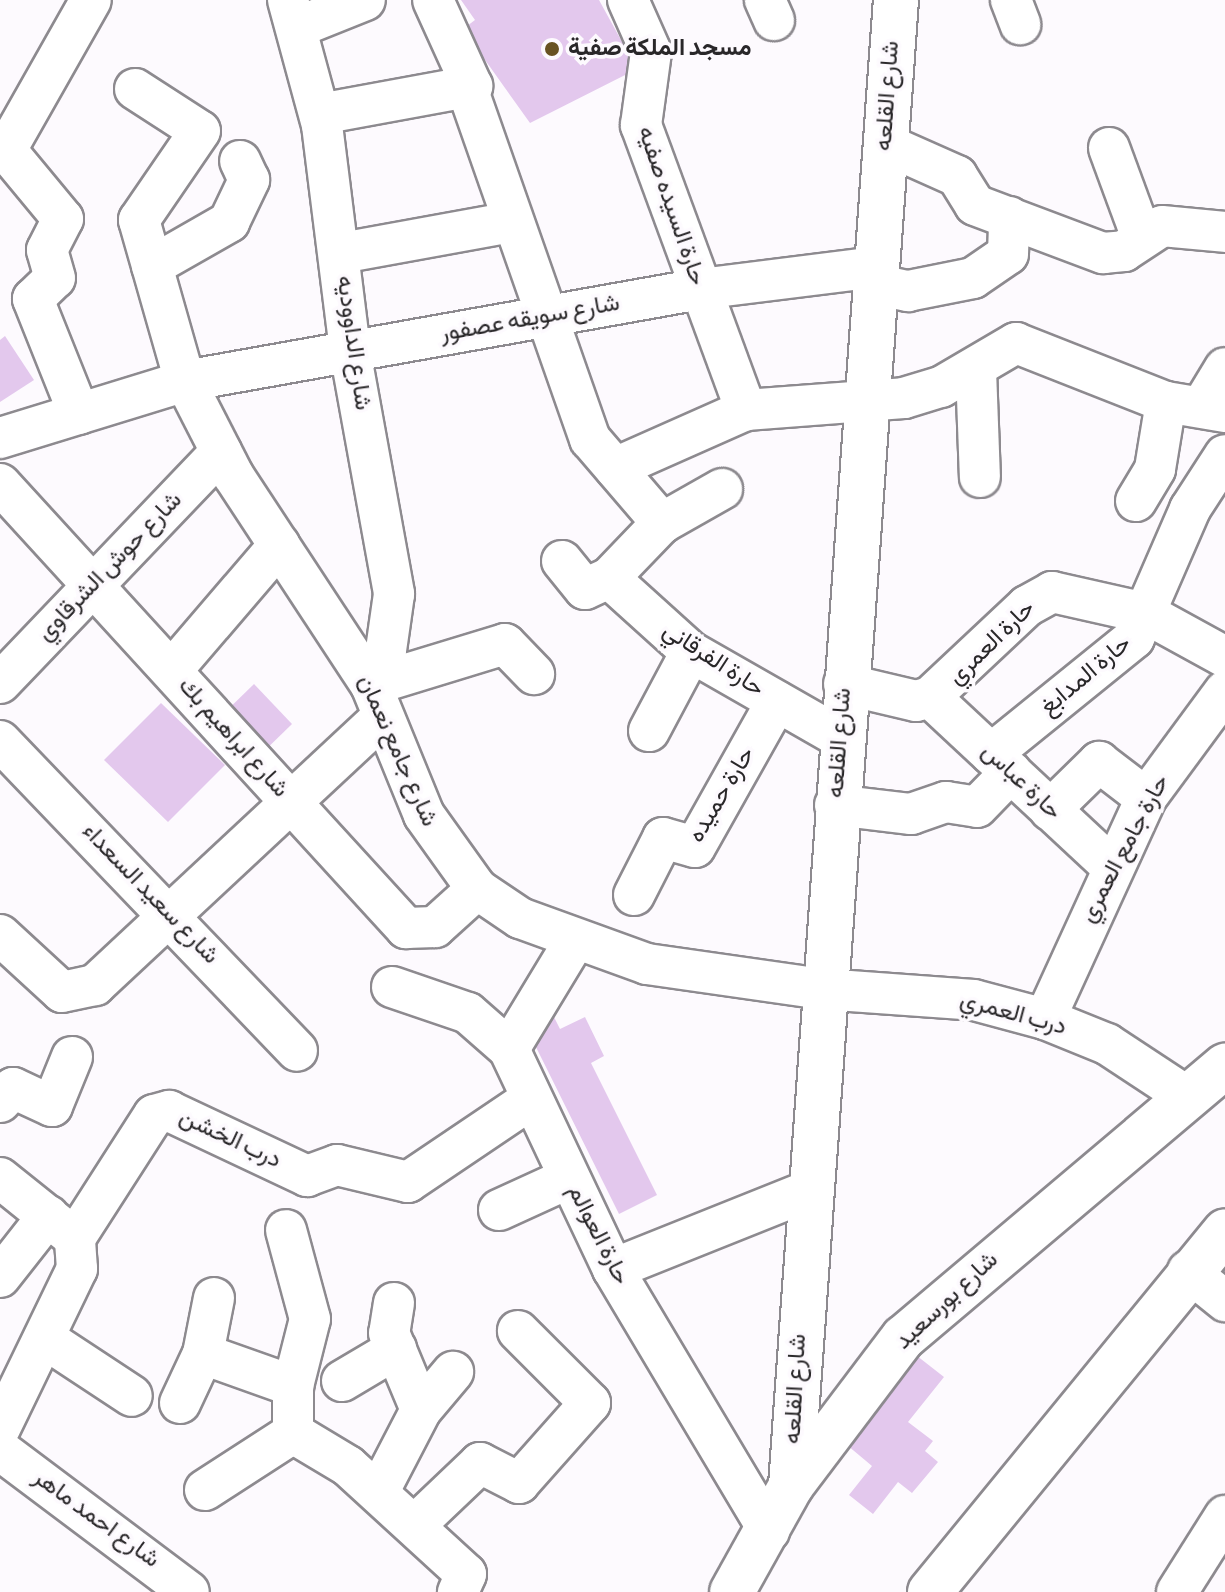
<!DOCTYPE html>
<html>
<head>
<meta charset="utf-8">
<style>
	body { margin:0 }
	#map { position:relative; width:1225px; height:1592px; overflow:hidden; background:#fdfafe; font-family:"Alegreya Sans",Vazirmatn,sans-serif }
	div>[style] { position:absolute }
	.building>* { inset:0; background:#e3c8ed }
	.roads { filter:drop-shadow(2px 0 #8d8a8f) drop-shadow(-2px 0 #8d8a8f) drop-shadow(0 2px #8d8a8f) drop-shadow(0 -2px #8d8a8f) }
	.minor>* { height:40px; margin:-20px; padding:0 20px; transform-origin:20px; border-radius:20px; background:#fff }
	.major>* { height:44px; margin:-22px; padding:0 22px; transform-origin:22px; border-radius:22px; background:#fff }
	.dots>* { width:22px; height:22px; translate:-50% -50%; box-sizing:border-box; border:4px solid #fdfafe; border-radius:50% }
	span { translate:-50% -50%; white-space:nowrap; text-align:center; line-height:1.15; -webkit-text-stroke:7px #fdfafe; paint-order:stroke }
	.poi-label { font-size:24px; color:#292729; font-weight:700 }
	.left { translate:0 -50%; text-align:left }
	.street-label { font-size:24px; color:#292729 }
</style>
</head>
<body>
<div id="map">
	<div class="building">
		<div style="clip-path:polygon(461px 0,599px 0,637px 69px,530px 123px,463px 29px,475px 20px)"></div>
		<div style="clip-path:polygon(5px 336px,34px 380px,0 402px,0 340px)"></div>
		<div style="clip-path:polygon(254px 684px,292px 724px,254px 761px,216px 721px)"></div>
		<div style="clip-path:polygon(161px 703px,225px 765px,168px 822px,104px 760px)"></div>
		<div style="clip-path:polygon(552px 1013px,560px 1029px,585px 1017px,604px 1056px,591px 1063px,657px 1195px,619px 1214px,526px 1027px)"></div>
		<div style="clip-path:polygon(912px 1352px,944px 1377px,908px 1422px,933px 1441px,925px 1451px,938px 1462px,912px 1493px,898px 1482px,873px 1514px,849px 1495px,872px 1466px,841px 1440px)"></div>
	</div>
	<div class="roads">
		<div class="minor">
			<div style="left:288px;top:0;width:130px;rotate:74.8deg"></div>
			<div style="left:322px;top:125px;width:228px;rotate:82.9deg"></div>
			<div style="left:350px;top:351px;width:247px;rotate:79.7deg"></div>
			<div style="left:394px;top:594px;width:57px;rotate:98.1deg"></div>
			<div style="left:386px;top:650px;width:38px;rotate:113deg"></div>
			<div style="left:628px;top:0;width:57px;rotate:66.1deg"></div>
			<div style="left:651px;top:52px;width:74px;rotate:97.8deg"></div>
			<div style="left:641px;top:125px;width:304px;rotate:69.8deg"></div>
			<div style="left:765px;top:0;width:22px;rotate:66deg"></div>
			<div style="left:1011px;top:0;width:26px;rotate:69deg"></div>
			<div style="left:298px;top:27px;width:72px;rotate:-21.9deg"></div>
			<div style="left:467px;top:88px;width:372px;rotate:70.7deg"></div>
			<div style="left:590px;top:439px;width:111px;rotate:49.4deg"></div>
			<div style="left:135px;top:89px;width:77px;rotate:32.9deg"></div>
			<div style="left:200px;top:131px;width:108px;rotate:124.4deg"></div>
			<div style="left:139px;top:220px;width:167px;rotate:74.1deg"></div>
			<div style="left:185px;top:381px;width:106px;rotate:62.9deg"></div>
			<div style="left:233px;top:475px;width:251px;rotate:56.7deg"></div>
			<div style="left:371px;top:685px;width:140px;rotate:67.8deg"></div>
			<div style="left:424px;top:815px;width:91px;rotate:54.4deg"></div>
			<div style="left:477px;top:889px;width:52px;rotate:34deg"></div>
			<div style="left:520px;top:918px;width:135px;rotate:19.9deg"></div>
			<div style="left:647px;top:964px;width:177px;rotate:8.1deg"></div>
			<div style="left:822px;top:989px;width:152px;rotate:4.1deg"></div>
			<div style="left:974px;top:1000px;width:73px;rotate:15deg"></div>
			<div style="left:1045px;top:1019px;width:67px;rotate:22deg"></div>
			<div style="left:1107px;top:1044px;width:95px;rotate:33.4deg"></div>
			<div style="left:320px;top:114px;width:155px;rotate:-10.4deg"></div>
			<div style="left:472px;top:86px;width:94px;rotate:-114.4deg"></div>
			<div style="left:885px;top:144px;width:79px;rotate:24deg"></div>
			<div style="left:957px;top:176px;width:34px;rotate:58deg"></div>
			<div style="left:975px;top:205px;width:137px;rotate:20.6deg"></div>
			<div style="left:1103px;top:253px;width:21px;rotate:-5deg"></div>
			<div style="left:1124px;top:251px;width:45px;rotate:-33.3deg"></div>
			<div style="left:1162px;top:226px;width:63px;rotate:5.4deg"></div>
			<div style="left:1109px;top:148px;width:93px;rotate:69.8deg"></div>
			<div style="left:341px;top:253px;width:157px;rotate:-10.3deg"></div>
			<div style="left:152px;top:266px;width:89px;rotate:-29.7deg"></div>
			<div style="left:229px;top:222px;width:47px;rotate:-64.5deg"></div>
			<div style="left:249px;top:180px;width:21px;rotate:-115deg"></div>
			<div style="left:874px;top:284px;width:35px;rotate:12deg"></div>
			<div style="left:908px;top:291px;width:66px;rotate:-11.3deg"></div>
			<div style="left:973px;top:278px;width:42px;rotate:-34.4deg"></div>
			<div style="left:1008px;top:254px;width:37px;rotate:-88deg"></div>
			<div style="left:976px;top:370px;width:107px;rotate:87.9deg"></div>
			<div style="left:1202px;top:406px;width:44px;rotate:-58.8deg"></div>
			<div style="left:79px;top:414px;width:124px;rotate:-111.8deg"></div>
			<div style="left:33px;top:299px;width:30px;rotate:-44deg"></div>
			<div style="left:55px;top:278px;width:29px;rotate:-106deg"></div>
			<div style="left:47px;top:250px;width:35px;rotate:-63deg"></div>
			<div style="left:63px;top:219px;width:89px;rotate:-129.6deg"></div>
			<div style="left:6px;top:150px;width:172px;rotate:-60.5deg"></div>
			<div style="left:0;top:438px;width:194px;rotate:-17.1deg"></div>
			<div style="left:185px;top:381px;width:523px;rotate:-10.13deg"></div>
			<div style="left:700px;top:289px;width:177px;rotate:-7.1deg"></div>
			<div style="left:615px;top:468px;width:143px;rotate:-23.9deg"></div>
			<div style="left:746px;top:410px;width:158px;rotate:-4.3deg"></div>
			<div style="left:904px;top:398px;width:39px;rotate:-17deg"></div>
			<div style="left:941px;top:387px;width:87px;rotate:-30.4deg"></div>
			<div style="left:1016px;top:343px;width:161px;rotate:21.5deg"></div>
			<div style="left:1166px;top:402px;width:60px;rotate:9.6deg"></div>
			<div style="left:0;top:484px;width:602px;rotate:47.56deg"></div>
			<div style="left:406px;top:928px;width:29px;rotate:-2deg"></div>
			<div style="left:435px;top:927px;width:57px;rotate:-42.1deg"></div>
			<div style="left:1136px;top:501px;width:37px;rotate:-59deg"></div>
			<div style="left:1155px;top:469px;width:68px;rotate:-80.7deg"></div>
			<div style="left:562px;top:561px;width:36px;rotate:51deg"></div>
			<div style="left:585px;top:589px;width:26px;rotate:-25deg"></div>
			<div style="left:609px;top:578px;width:110px;rotate:42.1deg"></div>
			<div style="left:691px;top:652px;width:173px;rotate:29.8deg"></div>
			<div style="left:609px;top:578px;width:76px;rotate:-46.1deg"></div>
			<div style="left:662px;top:523px;width:69px;rotate:-29.5deg"></div>
			<div style="left:172px;top:670px;width:165px;rotate:-49.4deg"></div>
			<div style="left:0;top:683px;width:320px;rotate:-46.3deg"></div>
			<div style="left:844px;top:684px;width:74px;rotate:13.3deg"></div>
			<div style="left:916px;top:701px;width:15px;rotate:-16deg"></div>
			<div style="left:930px;top:697px;width:133px;rotate:-43.2deg"></div>
			<div style="left:1027px;top:606px;width:29px;rotate:-29deg"></div>
			<div style="left:1052px;top:592px;width:95px;rotate:12.7deg"></div>
			<div style="left:1145px;top:613px;width:91px;rotate:28.8deg"></div>
			<div style="left:371px;top:685px;width:140px;rotate:-17deg"></div>
			<div style="left:505px;top:644px;width:42px;rotate:46deg"></div>
			<div style="left:930px;top:697px;width:249px;rotate:43deg"></div>
			<div style="left:649px;top:731px;width:89px;rotate:-62deg"></div>
			<div style="left:0;top:741px;width:429px;rotate:46.2deg"></div>
			<div style="left:991px;top:754px;width:184px;rotate:-39deg"></div>
			<div style="left:1134px;top:638px;width:141px;rotate:-66.5deg"></div>
			<div style="left:1190px;top:509px;width:64px;rotate:-57.1deg"></div>
			<div style="left:835px;top:805px;width:77px;rotate:6.8deg"></div>
			<div style="left:911px;top:814px;width:37px;rotate:-19deg"></div>
			<div style="left:946px;top:802px;width:31px;rotate:9deg"></div>
			<div style="left:977px;top:807px;width:49px;rotate:-45.8deg"></div>
			<div style="left:1050px;top:810px;width:69px;rotate:-44.4deg"></div>
			<div style="left:1099px;top:762px;width:59px;rotate:37.5deg"></div>
			<div style="left:634px;top:895px;width:64px;rotate:-63deg"></div>
			<div style="left:663px;top:838px;width:33px;rotate:16deg"></div>
			<div style="left:695px;top:847px;width:167px;rotate:-60.7deg"></div>
			<div style="left:0;top:935px;width:84px;rotate:42.6deg"></div>
			<div style="left:62px;top:992px;width:34px;rotate:-12deg"></div>
			<div style="left:95px;top:985px;width:391px;rotate:-43deg"></div>
			<div style="left:392px;top:987px;width:80px;rotate:18.9deg"></div>
			<div style="left:468px;top:1013px;width:55px;rotate:41.3deg"></div>
			<div style="left:509px;top:1049px;width:243px;rotate:64.7deg"></div>
			<div style="left:613px;top:1269px;width:305px;rotate:59.2deg"></div>
			<div style="left:1045px;top:1019px;width:243px;rotate:-65.4deg"></div>
			<div style="left:1146px;top:798px;width:133px;rotate:-53.6deg"></div>
			<div style="left:509px;top:1049px;width:127px;rotate:-58.8deg"></div>
			<div style="left:0;top:1102px;width:19px;rotate:-47deg"></div>
			<div style="left:13px;top:1088px;width:43px;rotate:24.8deg"></div>
			<div style="left:52px;top:1106px;width:53px;rotate:-67.8deg"></div>
			<div style="left:0;top:1178px;width:96px;rotate:38.7deg"></div>
			<div style="left:499px;top:1210px;width:77px;rotate:-24.6deg"></div>
			<div style="left:613px;top:1269px;width:208px;rotate:-21.8deg"></div>
			<div style="left:1188px;top:1271px;width:48px;rotate:39deg"></div>
			<div style="left:0;top:1277px;width:78px;rotate:-51.8deg"></div>
			<div style="left:394px;top:1303px;width:30px;rotate:99deg"></div>
			<div style="left:389px;top:1333px;width:83px;rotate:67.4deg"></div>
			<div style="left:44px;top:1338px;width:105px;rotate:33.4deg"></div>
			<div style="left:203px;top:1354px;width:96px;rotate:19.6deg"></div>
			<div style="left:342px;top:1381px;width:63px;rotate:-30.7deg"></div>
			<div style="left:180px;top:1403px;width:54px;rotate:-64.9deg"></div>
			<div style="left:203px;top:1354px;width:57px;rotate:-78.9deg"></div>
			<div style="left:0;top:1428px;width:177px;rotate:-64.2deg"></div>
			<div style="left:77px;top:1269px;width:31px;rotate:-94deg"></div>
			<div style="left:75px;top:1238px;width:146px;rotate:-57.3deg"></div>
			<div style="left:154px;top:1115px;width:16px;rotate:-15deg"></div>
			<div style="left:169px;top:1111px;width:153px;rotate:25.2deg"></div>
			<div style="left:307px;top:1176px;width:32px;rotate:-20deg"></div>
			<div style="left:337px;top:1165px;width:73px;rotate:13.5deg"></div>
			<div style="left:408px;top:1182px;width:148px;rotate:-34deg"></div>
			<div style="left:293px;top:1433px;width:64px;rotate:31deg"></div>
			<div style="left:348px;top:1466px;width:160px;rotate:42.5deg"></div>
			<div style="left:466px;top:1574px;width:20px;rotate:114deg"></div>
			<div style="left:0;top:1450px;width:236px;rotate:36.9deg"></div>
			<div style="left:205px;top:1490px;width:105px;rotate:-32.9deg"></div>
			<div style="left:293px;top:1433px;width:47px;rotate:-90deg"></div>
			<div style="left:293px;top:1386px;width:69px;rotate:-75.8deg"></div>
			<div style="left:310px;top:1319px;width:92px;rotate:-105.1deg"></div>
			<div style="left:379px;top:1491px;width:91px;rotate:-62.6deg"></div>
			<div style="left:421px;top:1410px;width:50px;rotate:-49.9deg"></div>
			<div style="left:415px;top:1525px;width:90px;rotate:-43.6deg"></div>
			<div style="left:480px;top:1463px;width:44px;rotate:27.1deg"></div>
			<div style="left:519px;top:1483px;width:107px;rotate:-48.4deg"></div>
			<div style="left:590px;top:1403px;width:102px;rotate:-135deg"></div>
			<div style="left:1177px;top:1592px;width:90px;rotate:-57.7deg"></div>
		</div>
		<div class="major">
			<div style="left:791px;top:1486px;width:1490px;rotate:-85.96deg"></div>
			<div style="left:732px;top:1592px;width:121px;rotate:-60.9deg"></div>
			<div style="left:791px;top:1486px;width:186px;rotate:-52.9deg"></div>
			<div style="left:903px;top:1338px;width:422px;rotate:-40.2deg"></div>
			<div style="left:930px;top:1592px;width:466px;rotate:-50.7deg"></div>
		</div>
	</div>
	<div class="dots">
		<div style="left:552px;top:49px;background:#685222"></div>
	</div>
	<div class="poi-label">
		<span class="left" style="left:568px;top:49px">مسجد الملكة صفية</span>
	</div>
	<div class="street-label">
		<span style="left:888px;top:96px;rotate:-86deg">شارع القلعه</span>
		<span style="left:671px;top:206px;rotate:71deg">حارة السيده صفيه</span>
		<span style="left:530px;top:319px;rotate:-10deg">شارع سويقه عصفور</span>
		<span style="left:353px;top:343px;rotate:82deg">شارع الداووديه</span>
		<span style="left:110px;top:567px;rotate:-46deg">شارع حوش الشرقاوي</span>
		<span style="left:992px;top:643px;rotate:-44deg">حارة العمري</span>
		<span style="left:713px;top:660px;rotate:33deg">حارة الفرقاني</span>
		<span style="left:1086px;top:676px;rotate:-40deg">حارة المدابغ</span>
		<span style="left:233px;top:738px;rotate:48deg">شارع ابراهيم بك</span>
		<span style="left:840px;top:743px;rotate:-86deg">شارع القلعه</span>
		<span style="left:397px;top:751px;rotate:66deg">شارع جامع نعمان</span>
		<span style="left:1021px;top:782px;rotate:43deg">حارة عباس</span>
		<span style="left:722px;top:795px;rotate:-59deg">حارة حميده</span>
		<span style="left:1125px;top:849px;rotate:-62deg">حارة جامع العمري</span>
		<span style="left:150px;top:894px;rotate:46deg">شارع سعيد السعداء</span>
		<span style="left:1013px;top:1014px;rotate:15deg">درب العمري</span>
		<span style="left:230px;top:1139px;rotate:25deg">درب الخشن</span>
		<span style="left:598px;top:1235px;rotate:63deg">حارة العوالم</span>
		<span style="left:947px;top:1301px;rotate:-43deg">شارع بورسعيد</span>
		<span style="left:796px;top:1389px;rotate:-87deg">شارع القلعه</span>
		<span style="left:96px;top:1519px;rotate:36deg">شارع احمد ماهر</span>
	</div>
</div>
</body>
</html>
